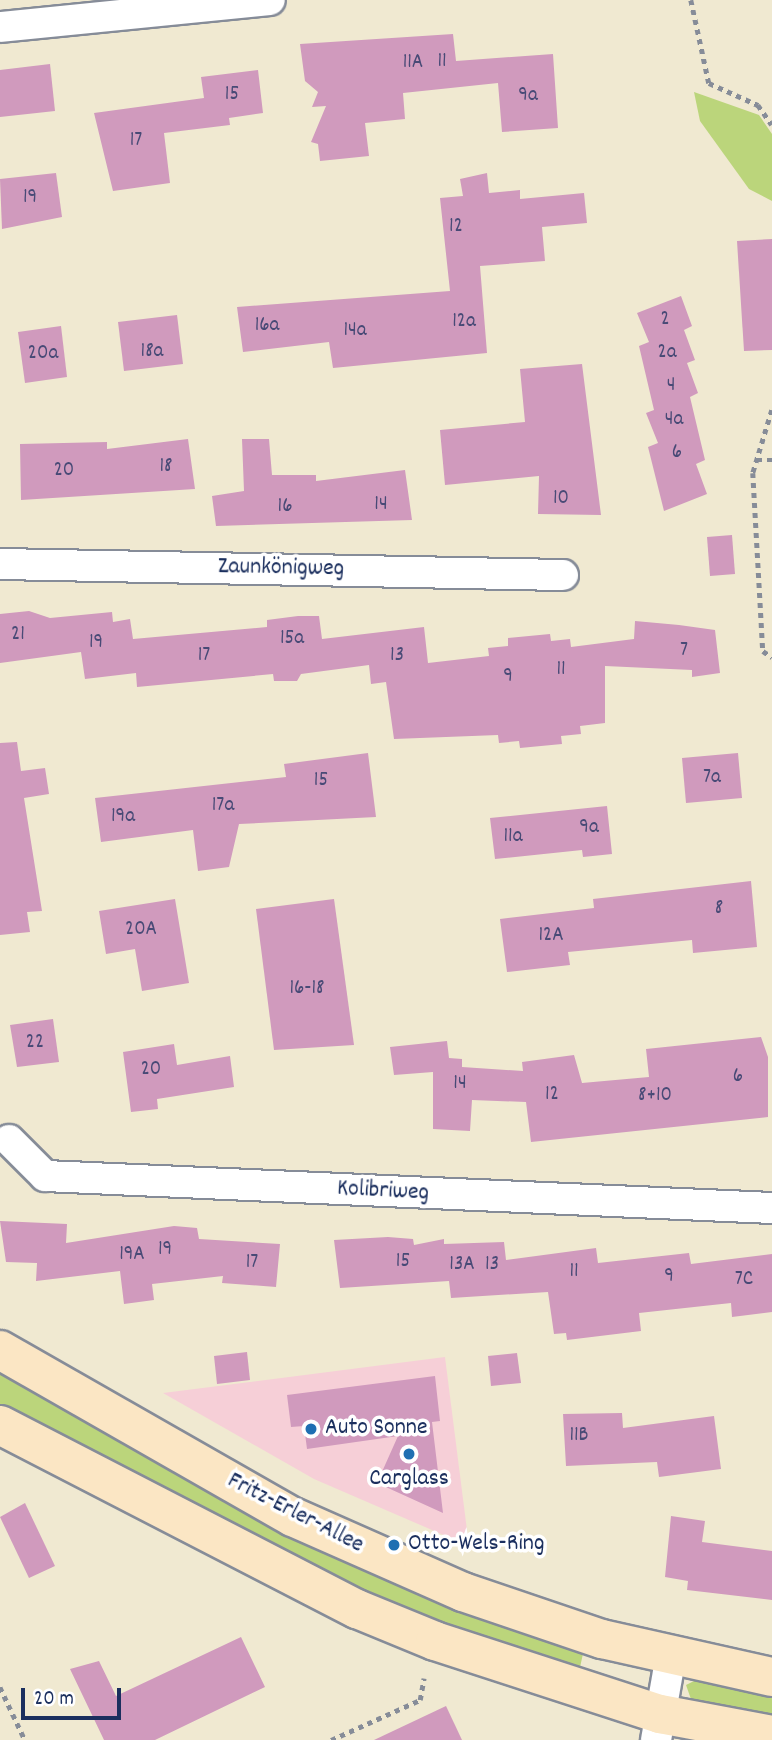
<!DOCTYPE html>
<html>
<head>
<meta charset="utf-8">
<style>
	body { margin:0 }
	#map { position:relative; width:772px; height:1740px; overflow:hidden; background:#f0e9d1; font-family:Dekko,sans-serif }
	div>[style] { position:absolute }
	.built>* { inset:0; background:#f6cfd7 }
	.green>* { inset:0; background:#bbd57b }
	.building>* { inset:0; background:#d09abd }
	.path>* { height:4.5px; margin-top:-2.25px; transform-origin:0; background:repeating-linear-gradient(90deg,#868c98 0 5px,transparent 0 10px) }
	.roads { filter:drop-shadow(2px 0 #868c98) drop-shadow(-2px 0 #868c98) drop-shadow(0 2px #868c98) drop-shadow(0 -2px #868c98) }
	.street>* { height:30px; margin:-15px; padding:0 15px; transform-origin:15px; border-radius:15px; background:#fff }
	.secondary>* { height:38px; margin:-19px; padding:0 19px; transform-origin:19px; border-radius:19px; background:#fbe6c4 }
	.dots>* { width:19px; height:19px; translate:-50% -50%; box-sizing:border-box; border:4px solid #fff; border-radius:50% }
	span { translate:-50% -50%; white-space:nowrap; text-align:center; line-height:1.15; -webkit-text-stroke:7px #fff; paint-order:stroke }
	.number-label { font-size:21px; color:#484a76 }
	.number-label span { -webkit-text-stroke-width:0 }
	.street-label { font-size:24px; color:#1b2f5e }
	.poi-label { font-size:24px; color:#1b2f5e }
	.left { translate:0 -50%; text-align:left }
	.scale { position:absolute; left:21px; top:1688px; width:100px; height:32px; box-sizing:border-box; border:4px solid #1b2f5e; border-top:0; padding-left:9px; font-size:21px; line-height:24px; white-space:nowrap; color:#1b2f5e; -webkit-text-stroke:5px #fff; paint-order:stroke }
</style>
</head>
<body>
<div id="map">
	<div class="built">
		<div style="clip-path:polygon(445px 1357px,469px 1546px,314px 1479px,163px 1393px)"></div>
	</div>
	<div class="green">
		<div style="clip-path:polygon(694px 92px,759px 115px,772px 134px,772px 201px,749px 189px,700px 121px)"></div>
		<div style="clip-path:polygon(0 1374px,266px 1522px,584px 1649px,579px 1672px,338px 1583px,0 1407px)"></div>
		<div style="clip-path:polygon(698px 1679px,772px 1694px,772px 1719px,692px 1702px,686px 1685px)"></div>
	</div>
	<div class="building">
		<div style="clip-path:polygon(453px 34px,456px 61px,553px 54px,558px 128px,502px 132px,498px 83px,403px 93px,405px 119px,365px 123px,369px 156px,320px 161px,318px 144px,311px 142px,326px 106px,312px 107px,318px 92px,305px 81px,300px 44px)"></div>
		<div style="clip-path:polygon(50px 64px,55px 111px,0 117px,0 70px)"></div>
		<div style="clip-path:polygon(258px 70px,263px 113px,229px 118px,230px 125px,164px 133px,170px 183px,113px 191px,94px 113px,204px 98px,201px 77px)"></div>
		<div style="clip-path:polygon(56px 173px,62px 217px,2px 229px,0 179px)"></div>
		<div style="clip-path:polygon(487px 173px,489px 193px,520px 190px,520px 199px,584px 193px,587px 223px,542px 227px,545px 261px,480px 266px,487px 353px,333px 368px,329px 342px,243px 352px,237px 307px,450px 291px,440px 198px,463px 196px,460px 179px)"></div>
		<div style="clip-path:polygon(772px 239px,772px 350px,744px 351px,737px 241px)"></div>
		<div style="clip-path:polygon(681px 296px,692px 326px,684px 330px,695px 360px,687px 363px,698px 393px,690px 397px,705px 460px,696px 464px,707px 494px,664px 511px,648px 447px,658px 443px,646px 413px,654px 410px,639px 346px,649px 342px,637px 313px)"></div>
		<div style="clip-path:polygon(177px 315px,183px 364px,124px 371px,118px 322px)"></div>
		<div style="clip-path:polygon(61px 326px,67px 377px,25px 383px,18px 332px)"></div>
		<div style="clip-path:polygon(582px 364px,601px 515px,538px 514px,539px 476px,445px 485px,440px 430px,525px 422px,520px 369px)"></div>
		<div style="clip-path:polygon(188px 439px,195px 489px,21px 500px,20px 444px,107px 442px,107px 449px)"></div>
		<div style="clip-path:polygon(242px 439px,269px 439px,272px 475px,316px 475px,316px 481px,405px 470px,412px 520px,216px 526px,212px 496px,244px 491px)"></div>
		<div style="clip-path:polygon(732px 535px,735px 574px,710px 576px,707px 537px)"></div>
		<div style="clip-path:polygon(29px 611px,50px 618px,112px 612px,113px 622px,130px 619px,133px 639px,267px 627px,267px 620px,298px 616px,319px 616px,322px 639px,424px 627px,428px 663px,489px 656px,488px 648px,508px 646px,508px 638px,550px 634px,551px 641px,570px 639px,571px 647px,634px 639px,635px 621px,679px 625px,715px 630px,720px 673px,692px 677px,692px 670px,605px 666px,605px 723px,580px 726px,581px 734px,561px 736px,562px 744px,520px 748px,519px 741px,499px 743px,498px 735px,394px 739px,386px 682px,371px 684px,369px 665px,301px 674px,297px 681px,274px 681px,273px 674px,137px 687px,136px 673px,85px 679px,81px 652px,0 663px,0 614px)"></div>
		<div style="clip-path:polygon(17px 742px,21px 771px,45px 768px,49px 794px,24px 798px,42px 911px,27px 912px,30px 932px,0 935px,0 743px)"></div>
		<div style="clip-path:polygon(368px 753px,376px 817px,239px 824px,229px 867px,198px 871px,193px 830px,101px 842px,95px 798px,286px 777px,284px 764px)"></div>
		<div style="clip-path:polygon(738px 753px,742px 798px,686px 803px,682px 758px)"></div>
		<div style="clip-path:polygon(607px 806px,612px 854px,583px 857px,582px 850px,495px 859px,490px 818px)"></div>
		<div style="clip-path:polygon(751px 881px,757px 947px,693px 953px,692px 940px,568px 952px,570px 965px,507px 972px,500px 919px,594px 908px,593px 899px)"></div>
		<div style="clip-path:polygon(175px 899px,189px 983px,142px 991px,135px 949px,106px 954px,99px 911px)"></div>
		<div style="clip-path:polygon(334px 899px,354px 1045px,274px 1050px,256px 909px)"></div>
		<div style="clip-path:polygon(53px 1019px,59px 1062px,17px 1067px,10px 1025px)"></div>
		<div style="clip-path:polygon(761px 1037px,768px 1057px,768px 1117px,531px 1142px,526px 1102px,472px 1100px,470px 1131px,433px 1129px,433px 1072px,394px 1075px,390px 1047px,447px 1041px,449px 1058px,462px 1059px,462px 1067px,523px 1071px,522px 1062px,574px 1055px,582px 1083px,649px 1077px,646px 1049px)"></div>
		<div style="clip-path:polygon(174px 1044px,177px 1065px,230px 1056px,234px 1087px,157px 1099px,158px 1109px,131px 1112px,123px 1052px)"></div>
		<div style="clip-path:polygon(0 1221px,67px 1224px,66px 1243px,174px 1226px,197px 1228px,199px 1239px,280px 1244px,276px 1287px,222px 1283px,223px 1276px,152px 1284px,154px 1300px,124px 1304px,120px 1271px,36px 1281px,37px 1263px,6px 1262px)"></div>
		<div style="clip-path:polygon(388px 1237px,413px 1239px,414px 1245px,444px 1239px,444px 1244px,504px 1242px,506px 1260px,596px 1248px,598px 1263px,689px 1253px,691px 1264px,772px 1254px,772px 1312px,732px 1317px,731px 1303px,639px 1313px,641px 1331px,567px 1340px,566px 1333px,554px 1334px,548px 1292px,451px 1298px,449px 1281px,340px 1288px,334px 1240px)"></div>
		<div style="clip-path:polygon(247px 1352px,250px 1380px,217px 1384px,214px 1356px)"></div>
		<div style="clip-path:polygon(517px 1353px,521px 1383px,491px 1386px,488px 1356px)"></div>
		<div style="clip-path:polygon(435px 1376px,440px 1421px,432px 1422px,443px 1513px,377px 1483px,398px 1436px,307px 1449px,304px 1426px,291px 1427px,287px 1395px)"></div>
		<div style="clip-path:polygon(622px 1413px,623px 1428px,714px 1416px,721px 1469px,659px 1477px,657px 1462px,566px 1466px,563px 1414px)"></div>
		<div style="clip-path:polygon(25px 1503px,55px 1566px,29px 1578px,0 1517px)"></div>
		<div style="clip-path:polygon(671px 1516px,705px 1521px,702px 1542px,772px 1551px,772px 1600px,687px 1590px,688px 1581px,665px 1577px)"></div>
		<div style="clip-path:polygon(241px 1637px,265px 1687px,155px 1740px,104px 1740px,70px 1669px,99px 1661px,116px 1696px)"></div>
		<div style="clip-path:polygon(446px 1706px,462px 1740px,374px 1740px)"></div>
	</div>
	<div class="path">
		<div style="left:691px;top:0;width:85px;rotate:77.8deg"></div>
		<div style="left:709px;top:83px;width:54px;rotate:24.2deg"></div>
		<div style="left:758px;top:105px;width:24px;rotate:55deg"></div>
		<div style="left:772px;top:410px;width:66px;rotate:106.8deg"></div>
		<div style="left:753px;top:473px;width:178px;rotate:86.8deg"></div>
		<div style="left:763px;top:651px;width:11px;rotate:34deg"></div>
		<div style="left:757px;top:460px;width:15px"></div>
		<div style="left:0;top:1687px;width:59px;rotate:64.7deg"></div>
		<div style="left:331px;top:1740px;width:98px;rotate:-24.2deg"></div>
		<div style="left:420px;top:1700px;width:22px;rotate:-80deg"></div>
	</div>
	<div class="roads">
		<div class="street">
			<div style="left:0;top:27px;width:271px;rotate:-5.7deg"></div>
			<div style="left:0;top:564px;width:563px;rotate:1.12deg"></div>
			<div style="left:9px;top:1140px;width:51px;rotate:45deg"></div>
			<div style="left:45px;top:1176px;width:728px;rotate:2.52deg"></div>
			<div style="left:656px;top:1740px;width:86px;rotate:-80deg"></div>
		</div>
		<div class="secondary">
			<div style="left:0;top:1350px;width:337px;rotate:29.7deg"></div>
			<div style="left:293px;top:1517px;width:186px;rotate:23.8deg"></div>
			<div style="left:463px;top:1592px;width:147px;rotate:18.7deg"></div>
			<div style="left:602px;top:1639px;width:174px;rotate:12.6deg"></div>
			<div style="left:0;top:1425px;width:402px;rotate:27.3deg"></div>
			<div style="left:357px;top:1609px;width:84px;rotate:22.3deg"></div>
			<div style="left:435px;top:1641px;width:237px;rotate:18deg"></div>
			<div style="left:660px;top:1714px;width:114px;rotate:10.6deg"></div>
		</div>
	</div>
	<div class="dots">
		<div style="left:311px;top:1429px;background:#1f6fb2"></div>
		<div style="left:409px;top:1454px;background:#1f6fb2"></div>
		<div style="left:394px;top:1545px;background:#1f6fb2"></div>
	</div>
	<div class="number-label">
		<span style="left:442px;top:62px">11</span>
		<span style="left:413px;top:63px">11A</span>
		<span style="left:232px;top:95px">15</span>
		<span style="left:528px;top:96px">9a</span>
		<span style="left:136px;top:141px">17</span>
		<span style="left:30px;top:198px">19</span>
		<span style="left:456px;top:227px">12</span>
		<span style="left:665px;top:320px">2</span>
		<span style="left:464px;top:322px">12a</span>
		<span style="left:267px;top:326px">16a</span>
		<span style="left:355px;top:331px">14a</span>
		<span style="left:152px;top:352px">18a</span>
		<span style="left:667px;top:353px">2a</span>
		<span style="left:43px;top:354px">20a</span>
		<span style="left:671px;top:386px">4</span>
		<span style="left:674px;top:420px">4a</span>
		<span style="left:677px;top:453px">6</span>
		<span style="left:166px;top:467px">18</span>
		<span style="left:64px;top:471px">20</span>
		<span style="left:561px;top:499px">10</span>
		<span style="left:381px;top:505px">14</span>
		<span style="left:285px;top:507px">16</span>
		<span style="left:18px;top:635px">21</span>
		<span style="left:292px;top:639px">15a</span>
		<span style="left:96px;top:643px">19</span>
		<span style="left:684px;top:651px">7</span>
		<span style="left:204px;top:656px">17</span>
		<span style="left:397px;top:656px">13</span>
		<span style="left:561px;top:670px">11</span>
		<span style="left:508px;top:677px">9</span>
		<span style="left:712px;top:778px">7a</span>
		<span style="left:321px;top:781px">15</span>
		<span style="left:223px;top:806px">17a</span>
		<span style="left:123px;top:817px">19a</span>
		<span style="left:589px;top:828px">9a</span>
		<span style="left:513px;top:837px">11a</span>
		<span style="left:719px;top:909px">8</span>
		<span style="left:141px;top:930px">20A</span>
		<span style="left:551px;top:936px">12A</span>
		<span style="left:307px;top:989px">16-18</span>
		<span style="left:35px;top:1043px">22</span>
		<span style="left:151px;top:1070px">20</span>
		<span style="left:738px;top:1077px">6</span>
		<span style="left:460px;top:1084px">14</span>
		<span style="left:552px;top:1095px">12</span>
		<span style="left:655px;top:1096px">8+10</span>
		<span style="left:165px;top:1250px">19</span>
		<span style="left:132px;top:1255px">19A</span>
		<span style="left:403px;top:1262px">15</span>
		<span style="left:252px;top:1263px">17</span>
		<span style="left:462px;top:1265px">13A</span>
		<span style="left:492px;top:1265px">13</span>
		<span style="left:574px;top:1272px">11</span>
		<span style="left:669px;top:1277px">9</span>
		<span style="left:744px;top:1280px">7C</span>
		<span style="left:579px;top:1436px">11B</span>
	</div>
	<div class="street-label">
		<span style="left:281px;top:569px;rotate:1deg">Zaunkönigweg</span>
		<span style="left:383px;top:1192px;rotate:3deg">Kolibriweg</span>
		<span style="left:295px;top:1514px;rotate:27deg">Fritz-Erler-Allee</span>
	</div>
	<div class="poi-label">
		<span class="left" style="left:325px;top:1429px">Auto Sonne</span>
		<span style="left:409px;top:1480px">Carglass</span>
		<span class="left" style="left:408px;top:1545px">Otto-Wels-Ring</span>
	</div>
	<div class="scale">20 m</div>
</div>
</body>
</html>
